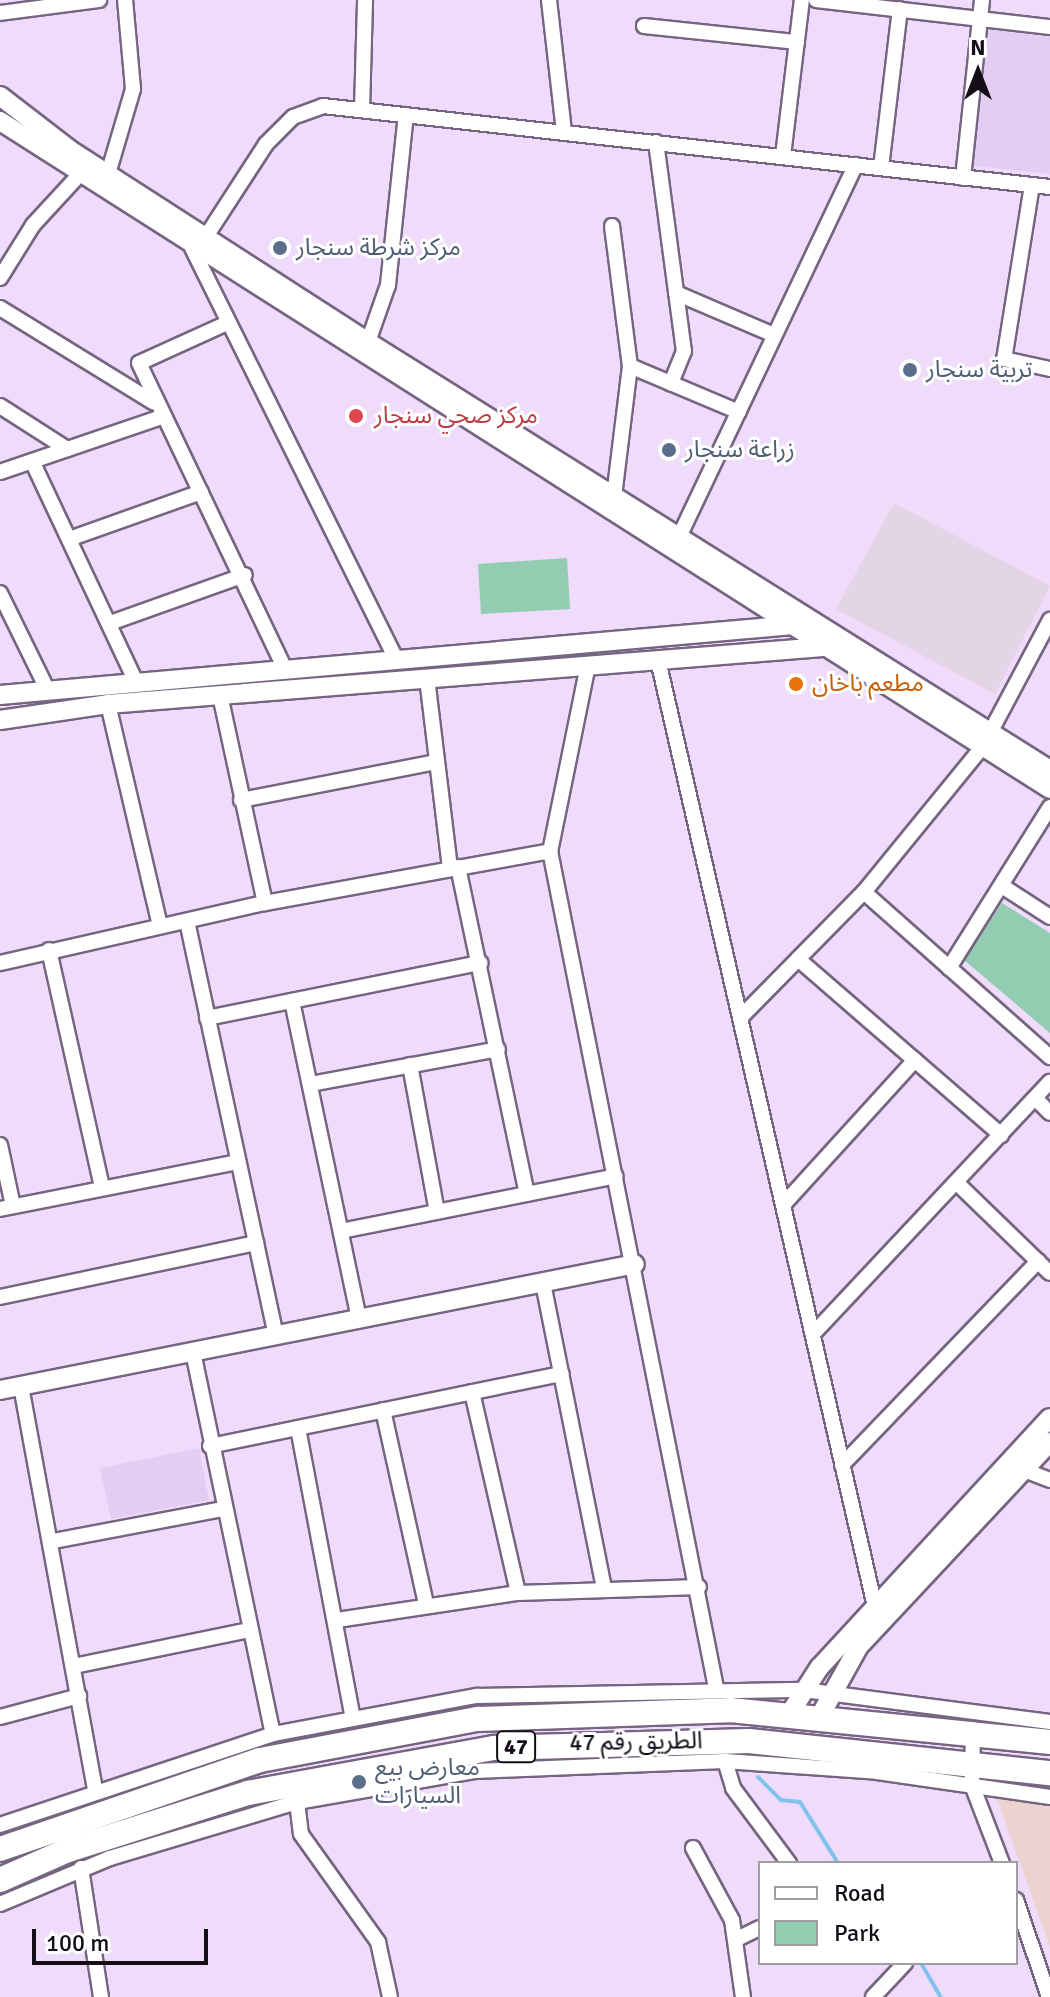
<!DOCTYPE html>
<html>
<head>
<meta charset="utf-8">
<style>
	body { margin:0 }
	#map { position:relative; width:1050px; height:1997px; overflow:hidden; background:#efdbfa; font-family:Signika,"Noto Sans Arabic",sans-serif }
	div>[style] { position:absolute }
	.commercial>* { inset:0; background:#e3d4e6 }
	.industrial>* { inset:0; background:#edd3cf }
	.built>* { inset:0; background:#e4cdf2 }
	.green>* { inset:0; background:#92cdb2 }
	.stream>* { height:4px; margin:-2px; padding:0 2px; transform-origin:2px; border-radius:2px; background:#81c3ed }
	.roads { filter:drop-shadow(2px 0 #766580) drop-shadow(-2px 0 #766580) drop-shadow(0 2px #766580) drop-shadow(0 -2px #766580) }
	.street>* { height:14px; margin:-7px; padding:0 7px; transform-origin:7px; border-radius:7px; background:#fff }
	.secondary>* { height:18px; margin:-9px; padding:0 9px; transform-origin:9px; border-radius:9px; background:#fff }
	.highway>* { height:24px; margin:-12px; padding:0 12px; transform-origin:12px; border-radius:12px; background:#fff }
	.dots>* { width:22px; height:22px; translate:-50% -50%; box-sizing:border-box; border:4px solid #fff; border-radius:50% }
	span { translate:-50% -50%; white-space:nowrap; text-align:center; line-height:1.15; -webkit-text-stroke:6px #fff; paint-order:stroke }
	.shield-label span { padding:2px 6px; background:#fff; border:2px solid; border-radius:6px; -webkit-text-stroke-width:0 }
	.shield-label { font-size:22px; color:#130d17; font-weight:700 }
	.service-label { font-size:24px; color:#4e5e75 }
	.left { translate:0 -50%; text-align:left }
	.health-label { font-size:24px; color:#be3a42 }
	.food-label { font-size:24px; color:#c56008 }
	.street-label { font-size:24px; color:#130d17 }
	.legend { position:absolute; left:758px; top:1861px; width:260px; height:104px; box-sizing:border-box; background:#fff; border:2px solid #a19ea2; margin:0; padding:10px 14px; list-style:none; font-size:24px; color:#130d17 }
	.legend li { display:flex; align-items:center; gap:16px; height:40px }
	.legend b { width:40px; border:2px solid #a19ea2 }
	.north { position:absolute; left:938px; top:32px; width:80px; height:80px; -webkit-text-stroke:6px #fff; paint-order:stroke; rotate:0deg; font-size:22px; font-weight:700; line-height:32px; text-align:center; color:#130d17 }
	.north::after { content:''; display:block; margin:auto; width:28px; height:36px; background:#130d17; clip-path:polygon(50% 0,100% 100%,50% 72%,0 100%) }
	.scale { position:absolute; left:32px; top:1929px; width:176px; height:36px; box-sizing:border-box; border:4px solid #130d17; border-top:0; padding-left:10px; font-size:24px; line-height:28px; white-space:nowrap; color:#130d17; -webkit-text-stroke:6px #fff; paint-order:stroke }
</style>
</head>
<body>
<div id="map">
	<div class="commercial">
		<div style="clip-path:polygon(894px 503px,1050px 586px,995px 694px,836px 609px)"></div>
	</div>
	<div class="industrial">
		<div style="clip-path:polygon(984px 1762px,1050px 1772px,1050px 1947px)"></div>
	</div>
	<div class="built">
		<div style="clip-path:polygon(985px 29px,1050px 37px,1050px 174px,968px 165px)"></div>
		<div style="clip-path:polygon(199px 1448px,209px 1500px,111px 1519px,100px 1468px)"></div>
	</div>
	<div class="green">
		<div style="clip-path:polygon(567px 558px,570px 609px,481px 614px,478px 564px)"></div>
		<div style="clip-path:polygon(1002px 903px,1050px 933px,1050px 1033px,964px 960px)"></div>
	</div>
	<div class="stream">
		<div style="left:758px;top:1777px;width:33px;rotate:45deg"></div>
		<div style="left:781px;top:1800px;width:19px;rotate:6deg"></div>
		<div style="left:800px;top:1802px;width:72px;rotate:58.1deg"></div>
		<div style="left:921px;top:1963px;width:39px;rotate:60deg"></div>
	</div>
	<div class="roads">
		<div class="street">
			<div style="left:549px;top:0;width:133px;rotate:83.5deg"></div>
			<div style="left:816px;top:0;width:236px;rotate:6.6deg"></div>
			<div style="left:0;top:13px;width:100px;rotate:-7.5deg"></div>
			<div style="left:644px;top:26px;width:154px;rotate:6deg"></div>
			<div style="left:362px;top:110px;width:110px;rotate:-88.4deg"></div>
			<div style="left:656px;top:142px;width:211px;rotate:82.4deg"></div>
			<div style="left:684px;top:351px;width:35px;rotate:112deg"></div>
			<div style="left:783px;top:156px;width:157px;rotate:-83.1deg"></div>
			<div style="left:881px;top:168px;width:160px;rotate:-83.2deg"></div>
			<div style="left:108px;top:174px;width:89px;rotate:-73.6deg"></div>
			<div style="left:133px;top:89px;width:89px;rotate:-95.1deg"></div>
			<div style="left:963px;top:178px;width:179px;rotate:-83.9deg"></div>
			<div style="left:1032px;top:185px;width:176px;rotate:99.1deg"></div>
			<div style="left:1004px;top:359px;width:47px;rotate:12.3deg"></div>
			<div style="left:612px;top:226px;width:141px;rotate:82.7deg"></div>
			<div style="left:630px;top:366px;width:131px;rotate:97deg"></div>
			<div style="left:207px;top:235px;width:108px;rotate:-57deg"></div>
			<div style="left:266px;top:144px;width:38px;rotate:-45deg"></div>
			<div style="left:293px;top:117px;width:32px;rotate:-20deg"></div>
			<div style="left:323px;top:106px;width:731px;rotate:6.36deg"></div>
			<div style="left:192px;top:248px;width:459px;rotate:63.6deg"></div>
			<div style="left:0;top:278px;width:62px;rotate:-58.1deg"></div>
			<div style="left:33px;top:225px;width:67px;rotate:-47.4deg"></div>
			<div style="left:676px;top:293px;width:107px;rotate:23.2deg"></div>
			<div style="left:0;top:308px;width:180px;rotate:31.6deg"></div>
			<div style="left:225px;top:324px;width:94px;rotate:155.6deg"></div>
			<div style="left:139px;top:363px;width:337px;rotate:64.5deg"></div>
			<div style="left:368px;top:342px;width:60px;rotate:-70.7deg"></div>
			<div style="left:388px;top:285px;width:171px;rotate:-84deg"></div>
			<div style="left:630px;top:366px;width:118px;rotate:22.9deg"></div>
			<div style="left:0;top:406px;width:80px;rotate:32.7deg"></div>
			<div style="left:32px;top:461px;width:242px;rotate:64.8deg"></div>
			<div style="left:0;top:472px;width:171px;rotate:-18.8deg"></div>
			<div style="left:679px;top:537px;width:412px;rotate:-64.6deg"></div>
			<div style="left:69px;top:539px;width:140px;rotate:-19.6deg"></div>
			<div style="left:0;top:593px;width:105px;rotate:63.9deg"></div>
			<div style="left:110px;top:623px;width:143px;rotate:-19.6deg"></div>
			<div style="left:658px;top:660px;width:972px;rotate:77.09deg"></div>
			<div style="left:588px;top:665px;width:190px;rotate:101.5deg"></div>
			<div style="left:550px;top:851px;width:853px;rotate:78.78deg"></div>
			<div style="left:427px;top:678px;width:192px;rotate:83.1deg"></div>
			<div style="left:220px;top:695px;width:213px;rotate:77.8deg"></div>
			<div style="left:108px;top:704px;width:228px;rotate:76.8deg"></div>
			<div style="left:241px;top:800px;width:199px;rotate:-11deg"></div>
			<div style="left:458px;top:867px;width:334px;rotate:78.1deg"></div>
			<div style="left:1002px;top:886px;width:57px;rotate:32.9deg"></div>
			<div style="left:864px;top:892px;width:249px;rotate:41.6deg"></div>
			<div style="left:187px;top:921px;width:424px;rotate:77.9deg"></div>
			<div style="left:49px;top:950px;width:243px;rotate:77.4deg"></div>
			<div style="left:798px;top:959px;width:269px;rotate:40.9deg"></div>
			<div style="left:0;top:963px;width:272px;rotate:-12.8deg"></div>
			<div style="left:265px;top:903px;width:290px;rotate:-10.3deg"></div>
			<div style="left:949px;top:968px;width:190px;rotate:-57.9deg"></div>
			<div style="left:292px;top:1001px;width:325px;rotate:78.1deg"></div>
			<div style="left:207px;top:1018px;width:279px;rotate:-11.4deg"></div>
			<div style="left:740px;top:1018px;width:177px;rotate:-45.5deg"></div>
			<div style="left:864px;top:892px;width:188px;rotate:-50.8deg"></div>
			<div style="left:983px;top:746px;width:143px;rotate:-62deg"></div>
			<div style="left:410px;top:1065px;width:149px;rotate:79.6deg"></div>
			<div style="left:310px;top:1084px;width:191px;rotate:-10.5deg"></div>
			<div style="left:1035px;top:1098px;width:21px;rotate:45deg"></div>
			<div style="left:0;top:1145px;width:62px;rotate:78deg"></div>
			<div style="left:957px;top:1183px;width:129px;rotate:44.1deg"></div>
			<div style="left:783px;top:1205px;width:196px;rotate:-47.7deg"></div>
			<div style="left:0;top:1209px;width:243px;rotate:-11.2deg"></div>
			<div style="left:341px;top:1231px;width:280px;rotate:-11.3deg"></div>
			<div style="left:543px;top:1283px;width:312px;rotate:78.7deg"></div>
			<div style="left:0;top:1297px;width:262px;rotate:-11.9deg"></div>
			<div style="left:813px;top:1334px;width:346px;rotate:-46.8deg"></div>
			<div style="left:193px;top:1352px;width:390px;rotate:78.2deg"></div>
			<div style="left:21px;top:1386px;width:410px;rotate:79.6deg"></div>
			<div style="left:472px;top:1392px;width:206px;rotate:77.1deg"></div>
			<div style="left:383px;top:1410px;width:199px;rotate:77.5deg"></div>
			<div style="left:298px;top:1428px;width:292px;rotate:79.3deg"></div>
			<div style="left:210px;top:1446px;width:359px;rotate:-11.6deg"></div>
			<div style="left:842px;top:1465px;width:283px;rotate:-46.1deg"></div>
			<div style="left:1024px;top:1470px;width:28px;rotate:21deg"></div>
			<div style="left:53px;top:1541px;width:173px;rotate:-10.7deg"></div>
			<div style="left:337px;top:1620px;width:183px;rotate:-8.5deg"></div>
			<div style="left:518px;top:1593px;width:181px;rotate:-1.9deg"></div>
			<div style="left:74px;top:1666px;width:180px;rotate:-11.6deg"></div>
			<div style="left:0;top:1717px;width:82px;rotate:-14.9deg"></div>
			<div style="left:973px;top:1731px;width:54px;rotate:91.1deg"></div>
			<div style="left:972px;top:1785px;width:84px;rotate:69deg"></div>
			<div style="left:725px;top:1761px;width:28px;rotate:73deg"></div>
			<div style="left:733px;top:1788px;width:94px;rotate:53.3deg"></div>
			<div style="left:297px;top:1802px;width:32px;rotate:83deg"></div>
			<div style="left:301px;top:1834px;width:133px;rotate:54.5deg"></div>
			<div style="left:378px;top:1942px;width:56px;rotate:77.7deg"></div>
			<div style="left:0;top:1825px;width:288px;rotate:-18.4deg"></div>
			<div style="left:273px;top:1734px;width:208px;rotate:-10.6deg"></div>
			<div style="left:477px;top:1696px;width:327px;rotate:-1.1deg"></div>
			<div style="left:804px;top:1690px;width:248px;rotate:7.4deg"></div>
			<div style="left:693px;top:1848px;width:82px;rotate:61.6deg"></div>
			<div style="left:732px;top:1920px;width:78px;rotate:81.9deg"></div>
			<div style="left:81px;top:1868px;width:131px;rotate:81.2deg"></div>
			<div style="left:1016px;top:1900px;width:102px;rotate:71.2deg"></div>
			<div style="left:0;top:1904px;width:119px;rotate:-22.7deg"></div>
			<div style="left:110px;top:1858px;width:195px;rotate:-16.7deg"></div>
			<div style="left:297px;top:1802px;width:180px;rotate:-9.9deg"></div>
			<div style="left:474px;top:1771px;width:251px;rotate:-2.3deg"></div>
			<div style="left:725px;top:1761px;width:152px;rotate:4.1deg"></div>
			<div style="left:877px;top:1772px;width:175px;rotate:8.2deg"></div>
			<div style="left:737px;top:1939px;width:25px;rotate:-26deg"></div>
			<div style="left:873px;top:1997px;width:47px;rotate:-46.7deg"></div>
		</div>
		<div class="secondary">
			<div style="left:0;top:96px;width:88px;rotate:37.6deg"></div>
			<div style="left:70px;top:150px;width:354px;rotate:32.8deg"></div>
			<div style="left:368px;top:342px;width:805px;rotate:32.11deg"></div>
			<div style="left:0;top:121px;width:1244px;rotate:32.46deg"></div>
			<div style="left:0;top:695px;width:796px;rotate:-5.04deg"></div>
			<div style="left:0;top:720px;width:109px;rotate:-8.4deg"></div>
			<div style="left:108px;top:704px;width:717px;rotate:-4.56deg"></div>
			<div style="left:0;top:1390px;width:647px;rotate:-11.22deg"></div>
			<div style="left:790px;top:1713px;width:54px;rotate:-57.2deg"></div>
			<div style="left:819px;top:1668px;width:340px;rotate:-47.3deg"></div>
			<div style="left:820px;top:1716px;width:80px;rotate:-60.9deg"></div>
			<div style="left:859px;top:1646px;width:279px;rotate:-46.9deg"></div>
		</div>
		<div class="highway">
			<div style="left:0;top:1849px;width:275px;rotate:-18.9deg"></div>
			<div style="left:260px;top:1760px;width:222px;rotate:-10.7deg"></div>
			<div style="left:478px;top:1719px;width:252px;rotate:-2deg"></div>
			<div style="left:730px;top:1710px;width:322px;rotate:5.7deg"></div>
			<div style="left:0;top:1880px;width:74px;rotate:-23.8deg"></div>
			<div style="left:68px;top:1850px;width:189px;rotate:-17.6deg"></div>
			<div style="left:248px;top:1793px;width:250px;rotate:-10.4deg"></div>
			<div style="left:494px;top:1748px;width:255px;rotate:-1.6deg"></div>
			<div style="left:749px;top:1741px;width:303px;rotate:6.1deg"></div>
		</div>
	</div>
	<div class="dots">
		<div style="left:280px;top:248px;background:#5c6f8a"></div>
		<div style="left:910px;top:370px;background:#5c6f8a"></div>
		<div style="left:356px;top:416px;background:#e0444e"></div>
		<div style="left:669px;top:450px;background:#5c6f8a"></div>
		<div style="left:796px;top:684px;background:#e8710a"></div>
		<div style="left:359px;top:1782px;background:#5c6f8a"></div>
	</div>
	<div class="shield-label">
		<span style="left:516px;top:1747px">47</span>
	</div>
	<div class="service-label">
		<span class="left" style="left:296px;top:248px">مركز شرطة سنجار</span>
		<span class="left" style="left:926px;top:370px">تربية سنجار</span>
		<span class="left" style="left:685px;top:450px">زراعة سنجار</span>
		<span class="left" style="left:375px;top:1782px">معارض بيع<br>السيارات</span>
	</div>
	<div class="health-label">
		<span class="left" style="left:374px;top:416px">مركز صحي سنجار</span>
	</div>
	<div class="food-label">
		<span class="left" style="left:812px;top:684px">مطعم باخان</span>
	</div>
	<div class="street-label">
		<span style="left:636px;top:1742px;rotate:-1deg">الطريق رقم 47</span>
	</div>
	<ul class="legend">
	<li><b style="height:10px;background:#fff"></b>Road</li>
	<li><b style="height:22px;background:#92cdb2"></b>Park</li>
	</ul>
	<div class="north">N</div>
	<div class="scale">100 m</div>
</div>
</body>
</html>
